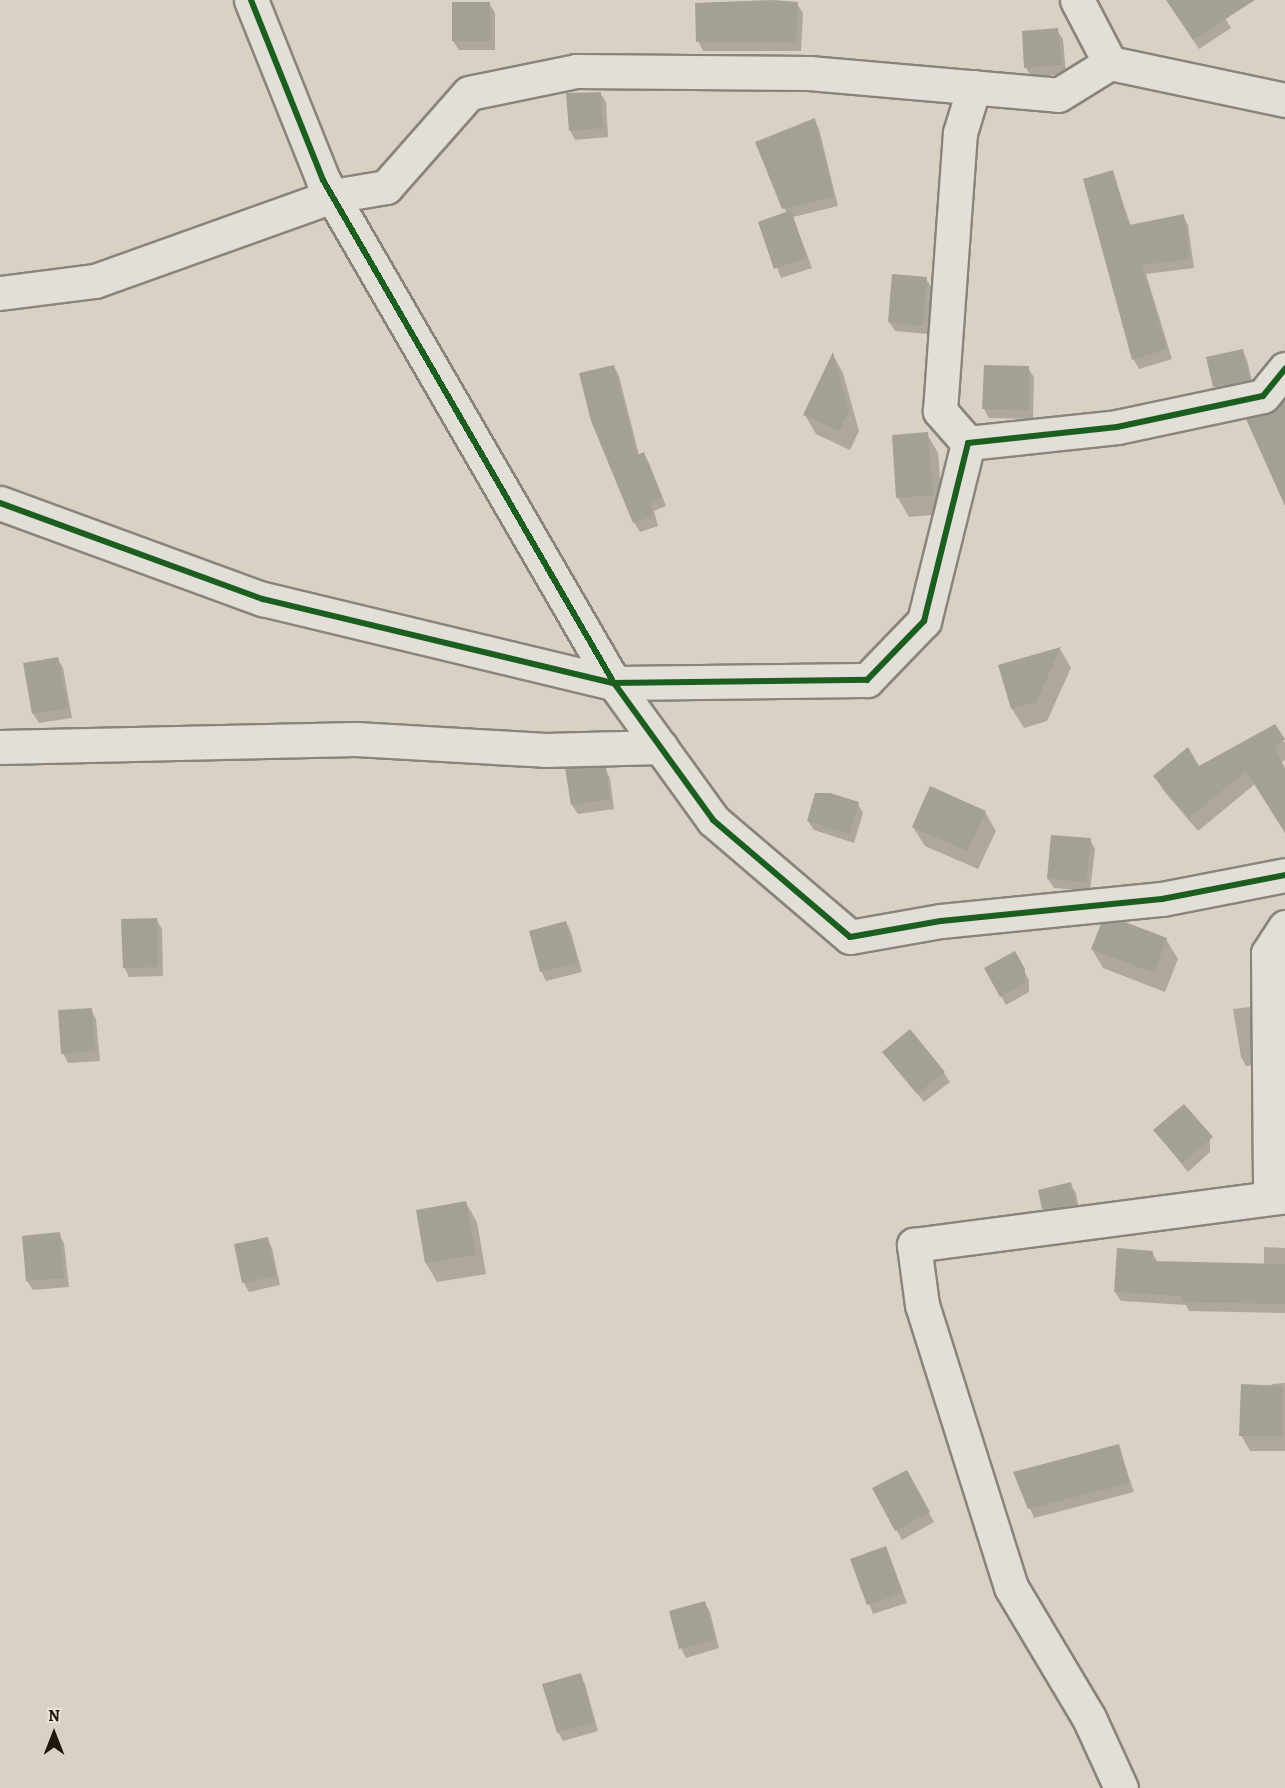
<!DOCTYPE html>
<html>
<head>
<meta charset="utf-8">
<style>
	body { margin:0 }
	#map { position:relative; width:1285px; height:1788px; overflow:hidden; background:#d9d1c4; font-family:Alegreya,serif }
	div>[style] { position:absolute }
	.shadow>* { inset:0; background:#0003 }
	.building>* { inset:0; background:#a5a096 }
	.roads { filter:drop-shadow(2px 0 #8a847b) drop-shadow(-2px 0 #8a847b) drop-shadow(0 2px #8a847b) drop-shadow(0 -2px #8a847b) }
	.minor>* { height:33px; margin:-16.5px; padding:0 16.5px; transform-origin:16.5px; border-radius:16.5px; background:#e2ded8 }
	.cycleway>* { height:6px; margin:-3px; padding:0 3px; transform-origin:3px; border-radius:3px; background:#1b5e20 }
	span { translate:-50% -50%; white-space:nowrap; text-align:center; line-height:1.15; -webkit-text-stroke:4.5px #ece2d3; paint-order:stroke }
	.north { position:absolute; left:24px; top:1704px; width:60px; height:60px; -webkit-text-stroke:4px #ece2d3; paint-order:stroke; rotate:0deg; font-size:16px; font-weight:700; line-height:24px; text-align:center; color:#1f170e }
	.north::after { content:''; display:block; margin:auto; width:21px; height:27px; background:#1f170e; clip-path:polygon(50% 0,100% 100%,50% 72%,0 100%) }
</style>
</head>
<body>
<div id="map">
	<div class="shadow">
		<div style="clip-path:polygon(1181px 0,1214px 0,1231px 28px,1199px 49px,1177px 15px)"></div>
		<div style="clip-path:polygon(489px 3px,495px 13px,495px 50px,459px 50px,453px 41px)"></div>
		<div style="clip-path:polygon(797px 4px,803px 13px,801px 51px,703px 51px,698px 41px)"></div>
		<div style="clip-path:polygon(1057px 30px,1063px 39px,1066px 74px,1031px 77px,1026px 68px,1023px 32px)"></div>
		<div style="clip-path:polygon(600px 93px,606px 102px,608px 137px,575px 140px,570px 130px)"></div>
		<div style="clip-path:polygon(814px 120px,819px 129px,838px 206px,793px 217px,812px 268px,781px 278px,760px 222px,787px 213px,784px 208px)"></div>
		<div style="clip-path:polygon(1112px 172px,1131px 226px,1183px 216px,1188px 225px,1194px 268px,1146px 274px,1172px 359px,1139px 369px,1134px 360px,1085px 180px)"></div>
		<div style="clip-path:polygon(926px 279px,932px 288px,928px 334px,895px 331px,889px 322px)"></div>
		<div style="clip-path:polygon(1242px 350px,1247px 360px,1254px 389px,1220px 396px,1215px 387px,1208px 358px)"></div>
		<div style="clip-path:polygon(833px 355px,843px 373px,859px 431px,850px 450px,816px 434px,805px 415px)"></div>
		<div style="clip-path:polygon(614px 366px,619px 376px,639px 455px,643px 454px,649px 463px,666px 506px,654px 511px,658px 526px,640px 532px,634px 522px)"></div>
		<div style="clip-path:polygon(1028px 368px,1034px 377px,1033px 419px,989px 418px,984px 409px)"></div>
		<div style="clip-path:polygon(927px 434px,938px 453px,943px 514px,909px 517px,898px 498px)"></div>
		<div style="clip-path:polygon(1060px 649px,1071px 668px,1047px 721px,1024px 728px,1012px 709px,1000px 666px)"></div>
		<div style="clip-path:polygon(58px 659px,63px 668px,72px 718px,39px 723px,33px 714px)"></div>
		<div style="clip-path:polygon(1274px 726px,1285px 743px,1285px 760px,1281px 763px,1285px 771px,1285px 819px,1255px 784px,1198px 831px,1163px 790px,1155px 776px,1199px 768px)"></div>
		<div style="clip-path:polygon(605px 769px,610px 778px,614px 809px,578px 814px,572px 805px)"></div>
		<div style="clip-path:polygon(858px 804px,863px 813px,854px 843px,814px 830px,808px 821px)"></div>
		<div style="clip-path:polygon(985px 812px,996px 831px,978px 869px,925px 846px,913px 827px)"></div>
		<div style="clip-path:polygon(1090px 840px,1095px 849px,1090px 891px,1054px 888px,1048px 879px)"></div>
		<div style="clip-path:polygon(156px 919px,162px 929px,163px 976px,129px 977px,124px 967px)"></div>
		<div style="clip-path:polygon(566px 922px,571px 932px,582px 972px,546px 981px,541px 971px)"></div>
		<div style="clip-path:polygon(1166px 939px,1178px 959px,1165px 992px,1103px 968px,1092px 949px)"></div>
		<div style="clip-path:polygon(1014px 953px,1029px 980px,1029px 992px,1006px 1005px,986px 968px)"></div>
		<div style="clip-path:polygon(1249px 1007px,1254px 1016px,1255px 1065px,1246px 1066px,1241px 1057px,1233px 1009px)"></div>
		<div style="clip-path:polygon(91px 1010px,96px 1019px,100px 1061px,68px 1063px,63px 1053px)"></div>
		<div style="clip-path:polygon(884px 1053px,944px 1073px,950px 1082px,924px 1102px)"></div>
		<div style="clip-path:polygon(1204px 1130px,1210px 1140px,1210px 1152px,1188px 1172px,1155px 1131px)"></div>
		<div style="clip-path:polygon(1070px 1184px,1076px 1193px,1080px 1214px,1049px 1218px,1044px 1209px)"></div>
		<div style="clip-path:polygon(466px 1203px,477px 1222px,486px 1274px,437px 1282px,426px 1263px)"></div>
		<div style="clip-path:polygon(59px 1234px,64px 1243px,69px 1287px,33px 1290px,27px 1281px)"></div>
		<div style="clip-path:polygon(267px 1239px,272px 1248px,280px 1285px,249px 1292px,244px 1283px,236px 1245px)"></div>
		<div style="clip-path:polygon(1264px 1247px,1285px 1248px,1285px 1313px,1189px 1311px,1186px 1305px,1121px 1301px,1115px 1292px,1152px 1252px,1158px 1263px,1264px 1265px)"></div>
		<div style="clip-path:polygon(1285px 1383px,1285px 1451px,1250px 1451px,1241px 1435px,1272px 1384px)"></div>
		<div style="clip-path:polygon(1118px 1445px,1134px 1492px,1034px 1518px,1015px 1473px)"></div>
		<div style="clip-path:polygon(906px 1472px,934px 1522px,902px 1540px,874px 1489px)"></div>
		<div style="clip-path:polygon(886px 1548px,907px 1603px,873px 1614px,852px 1559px)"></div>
		<div style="clip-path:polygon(705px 1603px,710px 1612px,719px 1648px,686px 1658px,681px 1648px)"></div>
		<div style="clip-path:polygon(580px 1675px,585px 1684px,598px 1731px,563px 1741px,558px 1732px)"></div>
	</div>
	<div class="building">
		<div style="clip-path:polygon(772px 0,798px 2px,796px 42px,696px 42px,695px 3px)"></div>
		<div style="clip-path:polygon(1166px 0,1255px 0,1193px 40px)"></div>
		<div style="clip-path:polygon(452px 2px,490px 2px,490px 41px,452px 41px)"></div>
		<div style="clip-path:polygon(1058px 28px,1062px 65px,1024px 68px,1022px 31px)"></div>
		<div style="clip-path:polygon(601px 92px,603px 128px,569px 131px,566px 93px)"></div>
		<div style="clip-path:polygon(815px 118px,834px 197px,782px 209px,755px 142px)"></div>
		<div style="clip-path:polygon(1113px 170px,1129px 225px,1184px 214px,1190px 259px,1142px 265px,1167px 349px,1132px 360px,1083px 179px)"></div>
		<div style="clip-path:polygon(791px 210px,807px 258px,774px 269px,758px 222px)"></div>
		<div style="clip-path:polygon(892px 274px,927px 277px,923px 326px,888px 322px)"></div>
		<div style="clip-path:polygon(1243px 349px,1250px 380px,1213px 387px,1206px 357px)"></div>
		<div style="clip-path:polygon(833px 352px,849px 411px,839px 431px,803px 415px)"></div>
		<div style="clip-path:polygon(614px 365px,637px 455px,644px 452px,662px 497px,650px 502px,653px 516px,633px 523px,591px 421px,579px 373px)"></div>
		<div style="clip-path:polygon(984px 365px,1029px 366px,1029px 410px,982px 409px)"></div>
		<div style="clip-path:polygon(1285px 399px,1285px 506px,1246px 419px,1268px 414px)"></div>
		<div style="clip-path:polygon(928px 432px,933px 495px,896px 498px,892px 435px)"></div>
		<div style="clip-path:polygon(1061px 647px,1036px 702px,1011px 709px,998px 665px)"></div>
		<div style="clip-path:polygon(58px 657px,68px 708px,32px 714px,23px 663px)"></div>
		<div style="clip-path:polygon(1275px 724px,1285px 739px,1274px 748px,1285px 768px,1285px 833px,1246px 771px,1189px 818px,1153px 776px,1188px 747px,1199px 766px)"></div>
		<div style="clip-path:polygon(606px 767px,610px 799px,571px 805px,565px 768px)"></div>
		<div style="clip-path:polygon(930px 786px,986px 811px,967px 851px,912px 827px)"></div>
		<div style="clip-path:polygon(815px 793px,830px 793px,859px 802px,849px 834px,807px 821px)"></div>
		<div style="clip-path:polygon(1051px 835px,1091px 838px,1086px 882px,1047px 879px)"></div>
		<div style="clip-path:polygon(157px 918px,158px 967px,123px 968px,121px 919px)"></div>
		<div style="clip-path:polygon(566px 921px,578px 963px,540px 972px,529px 931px)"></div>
		<div style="clip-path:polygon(1125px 922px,1167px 938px,1154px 973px,1091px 949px,1101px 924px)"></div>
		<div style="clip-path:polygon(1015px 951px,1025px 969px,1025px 983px,1000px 997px,984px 968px)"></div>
		<div style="clip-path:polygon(92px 1008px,95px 1051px,61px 1054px,58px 1010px)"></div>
		<div style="clip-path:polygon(910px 1029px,945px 1072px,917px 1094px,882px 1052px)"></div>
		<div style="clip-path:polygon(1184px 1104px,1213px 1137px,1182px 1163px,1153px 1130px)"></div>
		<div style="clip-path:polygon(1071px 1182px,1076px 1205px,1042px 1209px,1038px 1190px)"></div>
		<div style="clip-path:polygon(466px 1201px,476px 1255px,425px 1263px,416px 1210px)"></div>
		<div style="clip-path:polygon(60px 1232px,64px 1278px,26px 1281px,22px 1236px)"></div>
		<div style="clip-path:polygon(268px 1237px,276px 1276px,242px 1283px,234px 1244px)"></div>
		<div style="clip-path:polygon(1117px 1248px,1153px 1251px,1152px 1261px,1285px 1264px,1285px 1304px,1182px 1302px,1182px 1296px,1114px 1292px)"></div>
		<div style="clip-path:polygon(1241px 1384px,1283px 1386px,1282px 1436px,1239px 1436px)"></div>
		<div style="clip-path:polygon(1119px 1444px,1130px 1483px,1028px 1509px,1013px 1472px)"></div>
		<div style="clip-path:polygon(907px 1470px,930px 1512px,895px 1531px,872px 1488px)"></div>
		<div style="clip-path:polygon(886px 1546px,903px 1593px,867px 1605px,850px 1559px)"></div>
		<div style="clip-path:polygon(705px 1601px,715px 1639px,679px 1649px,669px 1611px)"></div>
		<div style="clip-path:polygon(581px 1673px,594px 1722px,557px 1733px,542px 1684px)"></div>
	</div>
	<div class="roads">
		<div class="minor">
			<div style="left:251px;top:0;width:194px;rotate:68.2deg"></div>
			<div style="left:323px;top:180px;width:581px;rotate:59.95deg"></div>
			<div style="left:614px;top:683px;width:169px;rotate:54.1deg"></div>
			<div style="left:713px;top:820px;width:180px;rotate:40.5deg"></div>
			<div style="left:850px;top:937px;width:92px;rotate:-10deg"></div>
			<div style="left:941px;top:921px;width:222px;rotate:-5.7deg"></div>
			<div style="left:1162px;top:899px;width:125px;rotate:-11deg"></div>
			<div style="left:1077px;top:0;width:71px;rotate:62.4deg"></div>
			<div style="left:1110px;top:63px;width:179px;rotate:11.9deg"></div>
			<div style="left:0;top:293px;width:96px;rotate:-7.2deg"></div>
			<div style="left:95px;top:281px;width:253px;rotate:-19.7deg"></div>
			<div style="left:333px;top:196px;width:54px;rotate:-9.6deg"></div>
			<div style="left:386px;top:187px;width:125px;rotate:-48.6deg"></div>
			<div style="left:469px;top:93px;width:109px;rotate:-11.6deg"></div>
			<div style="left:576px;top:71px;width:233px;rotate:0.5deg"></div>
			<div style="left:809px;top:73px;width:250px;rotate:5deg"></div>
			<div style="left:1058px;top:95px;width:61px;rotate:-31.6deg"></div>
			<div style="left:968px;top:443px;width:43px;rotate:-131.2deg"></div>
			<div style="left:940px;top:411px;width:279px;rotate:-85.9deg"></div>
			<div style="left:960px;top:133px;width:48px;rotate:-73.1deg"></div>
			<div style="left:0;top:503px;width:280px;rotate:20.1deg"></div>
			<div style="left:263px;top:599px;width:361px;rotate:13.5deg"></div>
			<div style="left:614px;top:683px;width:253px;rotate:-0.7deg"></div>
			<div style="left:867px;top:680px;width:82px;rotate:-46deg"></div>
			<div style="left:924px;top:621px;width:183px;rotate:-76.1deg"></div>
			<div style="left:968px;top:443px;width:150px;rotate:-6.1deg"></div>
			<div style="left:1117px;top:427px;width:149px;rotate:-12deg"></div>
			<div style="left:1263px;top:396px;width:35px;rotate:-51deg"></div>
			<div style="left:0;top:747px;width:356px;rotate:-1.3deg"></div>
			<div style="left:356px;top:739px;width:189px;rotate:3.3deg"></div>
			<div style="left:545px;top:750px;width:116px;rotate:-1.5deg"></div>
			<div style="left:1285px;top:927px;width:31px;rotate:123deg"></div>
			<div style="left:1268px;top:953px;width:234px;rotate:89.5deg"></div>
			<div style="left:1270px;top:1187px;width:15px;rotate:4deg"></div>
			<div style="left:1121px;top:1788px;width:77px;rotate:-114.6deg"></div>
			<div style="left:1089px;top:1718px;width:152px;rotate:-120.8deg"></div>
			<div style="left:1011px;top:1587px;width:296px;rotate:-107.5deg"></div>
			<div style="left:922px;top:1305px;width:61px;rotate:-97.6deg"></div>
			<div style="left:914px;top:1245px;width:374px;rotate:-7.5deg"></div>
		</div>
	</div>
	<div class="cycleway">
		<div style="left:251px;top:0;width:194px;rotate:68.2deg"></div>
		<div style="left:323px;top:180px;width:581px;rotate:59.95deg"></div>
		<div style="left:614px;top:683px;width:169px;rotate:54.1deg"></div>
		<div style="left:713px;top:820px;width:180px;rotate:40.5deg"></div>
		<div style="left:850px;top:937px;width:92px;rotate:-10deg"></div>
		<div style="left:941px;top:921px;width:222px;rotate:-5.7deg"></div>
		<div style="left:1162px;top:899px;width:125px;rotate:-11deg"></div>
		<div style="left:0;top:503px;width:280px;rotate:20.1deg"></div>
		<div style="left:263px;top:599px;width:361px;rotate:13.5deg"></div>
		<div style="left:614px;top:683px;width:253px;rotate:-0.7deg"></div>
		<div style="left:867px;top:680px;width:82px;rotate:-46deg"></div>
		<div style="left:924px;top:621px;width:183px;rotate:-76.1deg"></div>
		<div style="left:968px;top:443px;width:150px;rotate:-6.1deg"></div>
		<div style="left:1117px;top:427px;width:149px;rotate:-12deg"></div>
		<div style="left:1263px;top:396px;width:35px;rotate:-51deg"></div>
	</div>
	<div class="north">N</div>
</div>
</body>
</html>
